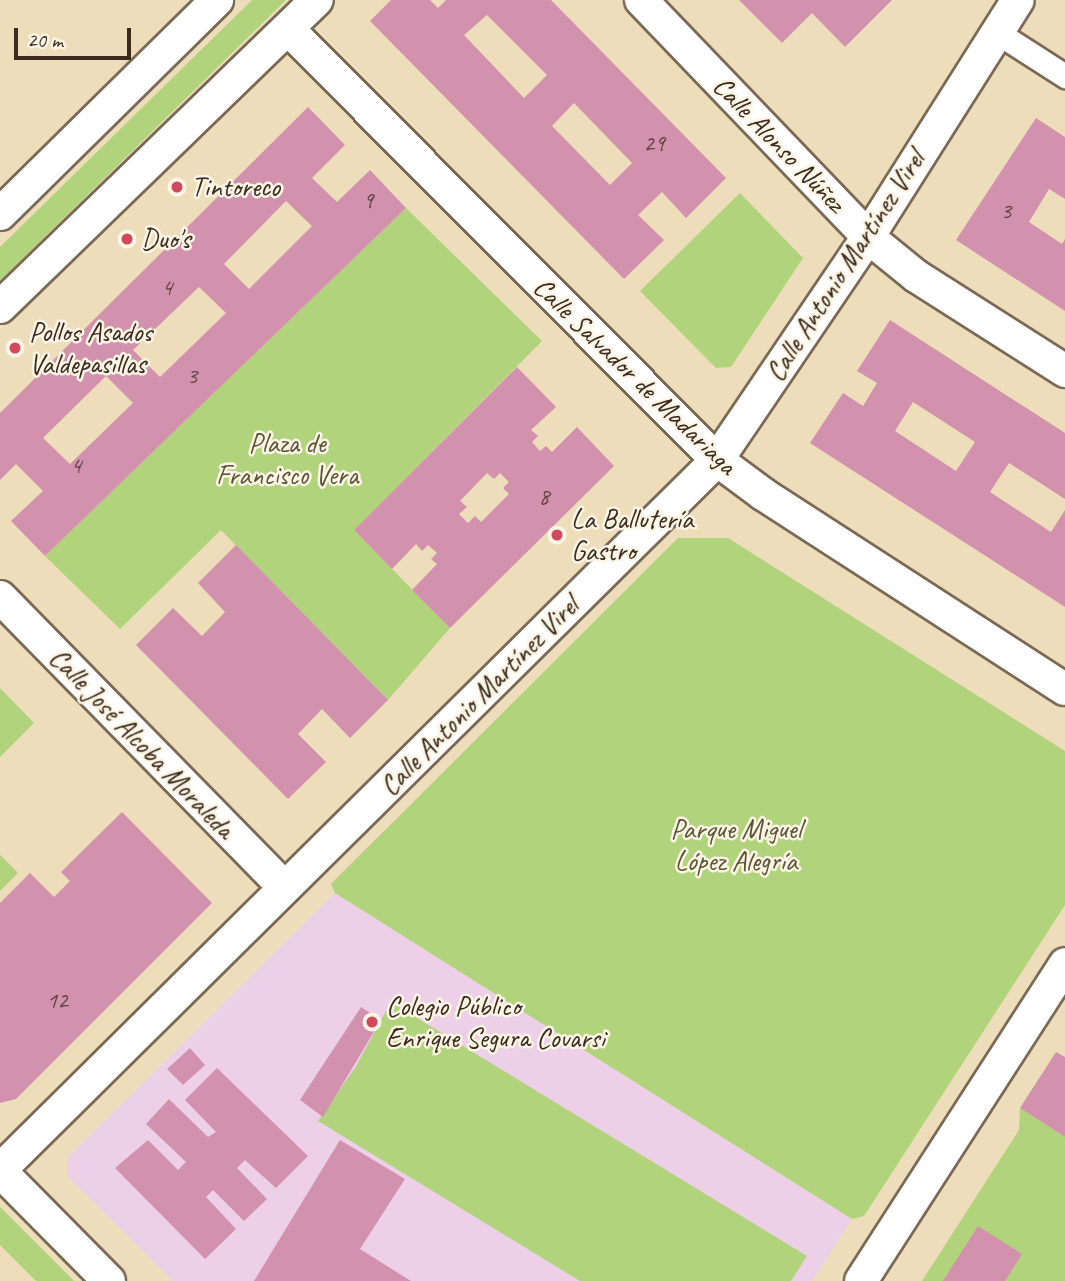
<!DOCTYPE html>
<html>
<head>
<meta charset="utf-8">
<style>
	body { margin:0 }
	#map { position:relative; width:1065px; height:1281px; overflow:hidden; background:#edb; font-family:Caveat,sans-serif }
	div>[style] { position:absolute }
	.built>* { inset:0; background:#edd0e8 }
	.green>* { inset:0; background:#b1d37b }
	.building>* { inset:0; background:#d291ad }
	.roads { filter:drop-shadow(2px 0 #7a6955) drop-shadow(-2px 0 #7a6955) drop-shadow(0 2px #7a6955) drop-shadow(0 -2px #7a6955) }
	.pedestrian>* { height:23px; margin:-11.5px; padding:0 11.5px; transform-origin:11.5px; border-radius:11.5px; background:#fff }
	.minor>* { height:32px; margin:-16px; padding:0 16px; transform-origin:16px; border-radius:16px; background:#fff }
	.dots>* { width:19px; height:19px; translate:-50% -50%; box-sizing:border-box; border:4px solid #fcf5e5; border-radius:50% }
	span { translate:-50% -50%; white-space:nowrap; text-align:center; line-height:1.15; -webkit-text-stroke:5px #fcf5e5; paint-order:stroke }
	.number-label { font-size:24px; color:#614442 }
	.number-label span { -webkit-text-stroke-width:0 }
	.street-label { font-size:28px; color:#3b2a1e }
	.poi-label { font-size:28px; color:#3b2a1e }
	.left { translate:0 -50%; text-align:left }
	.park-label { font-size:28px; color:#585435 }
	.scale { position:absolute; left:14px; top:28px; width:117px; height:32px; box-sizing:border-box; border:4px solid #3b2a1e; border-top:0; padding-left:9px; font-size:21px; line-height:24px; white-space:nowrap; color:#3b2a1e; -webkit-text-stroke:5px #fcf5e5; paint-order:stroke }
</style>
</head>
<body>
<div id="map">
	<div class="built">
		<div style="clip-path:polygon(335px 893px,852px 1219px,812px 1281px,173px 1281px,67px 1176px,67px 1158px)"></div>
	</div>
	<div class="green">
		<div style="clip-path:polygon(252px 0,286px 0,0 281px,0 247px)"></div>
		<div style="clip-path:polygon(740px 193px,803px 258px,731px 367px,716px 368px,640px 291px)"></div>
		<div style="clip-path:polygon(406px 208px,542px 341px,354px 530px,450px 628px,388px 700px,221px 530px,120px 629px,45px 556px)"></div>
		<div style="clip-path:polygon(678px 538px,728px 538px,1065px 751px,1065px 905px,864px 1216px,852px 1219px,335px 893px,331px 884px)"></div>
		<div style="clip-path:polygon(0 688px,34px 723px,0 757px)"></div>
		<div style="clip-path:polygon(0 855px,18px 873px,0 891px)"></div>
		<div style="clip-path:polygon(391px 1002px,807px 1256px,791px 1281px,580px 1281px,318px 1121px,355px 1068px)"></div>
		<div style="clip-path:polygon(1020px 1108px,1065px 1137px,1065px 1281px,922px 1281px,1019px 1130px)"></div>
		<div style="clip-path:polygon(0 1207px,74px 1281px,36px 1281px,0 1245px)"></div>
	</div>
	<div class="building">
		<div style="clip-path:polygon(evenodd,391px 0,430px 0,438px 8px,446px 0,551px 0,726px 178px,686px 218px,662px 192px,638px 215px,664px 240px,624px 279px,370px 21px,391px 0,487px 15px,547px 75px,524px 98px,464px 35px,487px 15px,391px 0,574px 103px,632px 163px,610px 185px,552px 126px,574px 103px)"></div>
		<div style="clip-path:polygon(739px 0,892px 0,845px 47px,812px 13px,782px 43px)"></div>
		<div style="clip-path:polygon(evenodd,308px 107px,345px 145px,312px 178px,337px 202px,370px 170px,406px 208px,45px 556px,11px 521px,43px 491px,16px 464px,0 480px,0 413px,308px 107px,286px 201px,312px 226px,249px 289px,224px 264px,286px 201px,308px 107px,199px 287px,226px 313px,160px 377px,133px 350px,199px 287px,308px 107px,106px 376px,133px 403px,70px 464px,43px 438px,106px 376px)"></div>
		<div style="clip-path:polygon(1036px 118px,1065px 137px,1065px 199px,1049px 189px,1029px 222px,1062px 244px,1065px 239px,1065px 311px,956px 240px)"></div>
		<div style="clip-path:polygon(evenodd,890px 320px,1065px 433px,1065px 499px,1009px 463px,990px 492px,1051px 532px,1065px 510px,1065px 607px,810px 443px,843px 393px,863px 406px,877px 383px,857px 371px,890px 320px,913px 402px,975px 442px,956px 471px,895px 431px,913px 402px)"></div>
		<div style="clip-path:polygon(evenodd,517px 367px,556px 407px,531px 430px,538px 436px,532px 442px,540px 451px,546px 446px,552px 452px,577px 427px,614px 466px,450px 628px,412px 590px,437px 564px,431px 559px,437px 553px,428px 545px,422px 551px,416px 544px,392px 569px,354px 530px,517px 367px,487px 473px,494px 479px,500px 473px,509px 482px,503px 488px,509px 494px,481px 522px,475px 516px,468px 523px,459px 514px,467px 507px,460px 501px,487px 473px)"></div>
		<div style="clip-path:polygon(236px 545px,388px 700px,350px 738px,322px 709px,298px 734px,326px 762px,288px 799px,136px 645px,173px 608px,202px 636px,225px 612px,198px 583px)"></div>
		<div style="clip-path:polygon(122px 812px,212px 903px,16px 1099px,0 1103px,0 903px,30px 873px,54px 897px,70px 881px,61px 872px)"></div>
		<div style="clip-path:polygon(361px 1007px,381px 1020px,323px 1117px,300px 1100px)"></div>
		<div style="clip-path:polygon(190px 1048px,205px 1065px,183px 1085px,167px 1069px)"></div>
		<div style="clip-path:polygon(1056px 1052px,1065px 1057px,1065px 1137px,1020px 1108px)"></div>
		<div style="clip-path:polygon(217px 1068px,308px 1156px,276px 1188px,245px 1160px,237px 1168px,267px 1199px,244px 1221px,213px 1190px,206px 1197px,236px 1229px,205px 1259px,115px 1168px,148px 1140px,178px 1170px,186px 1162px,146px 1124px,169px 1099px,208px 1137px,216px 1132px,185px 1100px)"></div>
		<div style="clip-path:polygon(340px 1140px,405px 1179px,360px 1249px,411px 1281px,254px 1281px)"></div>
		<div style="clip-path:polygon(978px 1226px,1022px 1254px,1005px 1281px,943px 1281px)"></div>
	</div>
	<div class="roads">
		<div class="pedestrian">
			<div style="left:998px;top:33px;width:80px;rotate:32.7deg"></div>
		</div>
		<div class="minor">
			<div style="left:641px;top:0;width:328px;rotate:46.2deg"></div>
			<div style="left:868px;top:237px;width:62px;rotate:39.1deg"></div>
			<div style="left:916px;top:276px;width:177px;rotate:32.5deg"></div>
			<div style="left:288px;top:29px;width:608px;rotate:45.13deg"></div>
			<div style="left:717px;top:460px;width:57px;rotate:36.5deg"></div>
			<div style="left:763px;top:494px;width:359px;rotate:32.9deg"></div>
			<div style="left:0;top:214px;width:305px;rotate:-44.6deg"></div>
			<div style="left:0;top:307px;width:441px;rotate:-44.1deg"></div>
			<div style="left:0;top:597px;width:407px;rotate:45.6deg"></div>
			<div style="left:0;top:1170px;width:1009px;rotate:-44.72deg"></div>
			<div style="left:717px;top:460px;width:269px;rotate:-55.9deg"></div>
			<div style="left:868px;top:237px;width:280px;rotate:-57.7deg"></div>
			<div style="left:0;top:1171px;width:155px;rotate:45.3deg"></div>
			<div style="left:861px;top:1281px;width:377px;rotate:-57.2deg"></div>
		</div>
	</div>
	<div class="dots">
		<div style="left:177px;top:187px;background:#d1495b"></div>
		<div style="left:127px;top:239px;background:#d1495b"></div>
		<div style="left:15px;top:348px;background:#d1495b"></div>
		<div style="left:557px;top:535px;background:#d1495b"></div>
		<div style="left:372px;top:1022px;background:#d1495b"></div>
	</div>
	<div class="number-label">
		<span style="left:654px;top:144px">29</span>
		<span style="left:368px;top:201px">9</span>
		<span style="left:1006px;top:211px">3</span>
		<span style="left:167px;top:288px">4</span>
		<span style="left:192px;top:376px">3</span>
		<span style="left:76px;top:466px">4</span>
		<span style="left:544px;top:497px">8</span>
		<span style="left:57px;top:1001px">12</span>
	</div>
	<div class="street-label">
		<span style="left:779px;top:144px;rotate:46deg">Calle Alonso Núñez</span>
		<span style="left:845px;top:266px;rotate:-57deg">Calle Antonio Martínez Virel</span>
		<span style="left:635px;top:376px;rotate:44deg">Calle Salvador de Madariaga</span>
		<span style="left:479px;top:696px;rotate:-45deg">Calle Antonio Martínez Virel</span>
		<span style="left:142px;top:743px;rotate:46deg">Calle José Alcoba Moraleda</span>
	</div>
	<div class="poi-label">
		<span class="left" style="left:191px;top:187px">Tintoreco</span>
		<span class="left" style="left:141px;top:239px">Duo's</span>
		<span class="left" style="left:29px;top:348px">Pollos Asados<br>Valdepasillas</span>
		<span class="left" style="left:571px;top:535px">La Ballutería<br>Gastro</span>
		<span class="left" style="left:386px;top:1022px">Colegio Público<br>Enrique Segura Covarsi</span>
	</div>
	<div class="park-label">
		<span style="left:287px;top:459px">Plaza de<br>Francisco Vera</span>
		<span style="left:736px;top:845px">Parque Miguel<br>López Alegría</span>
	</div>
	<div class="scale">20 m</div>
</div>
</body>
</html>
